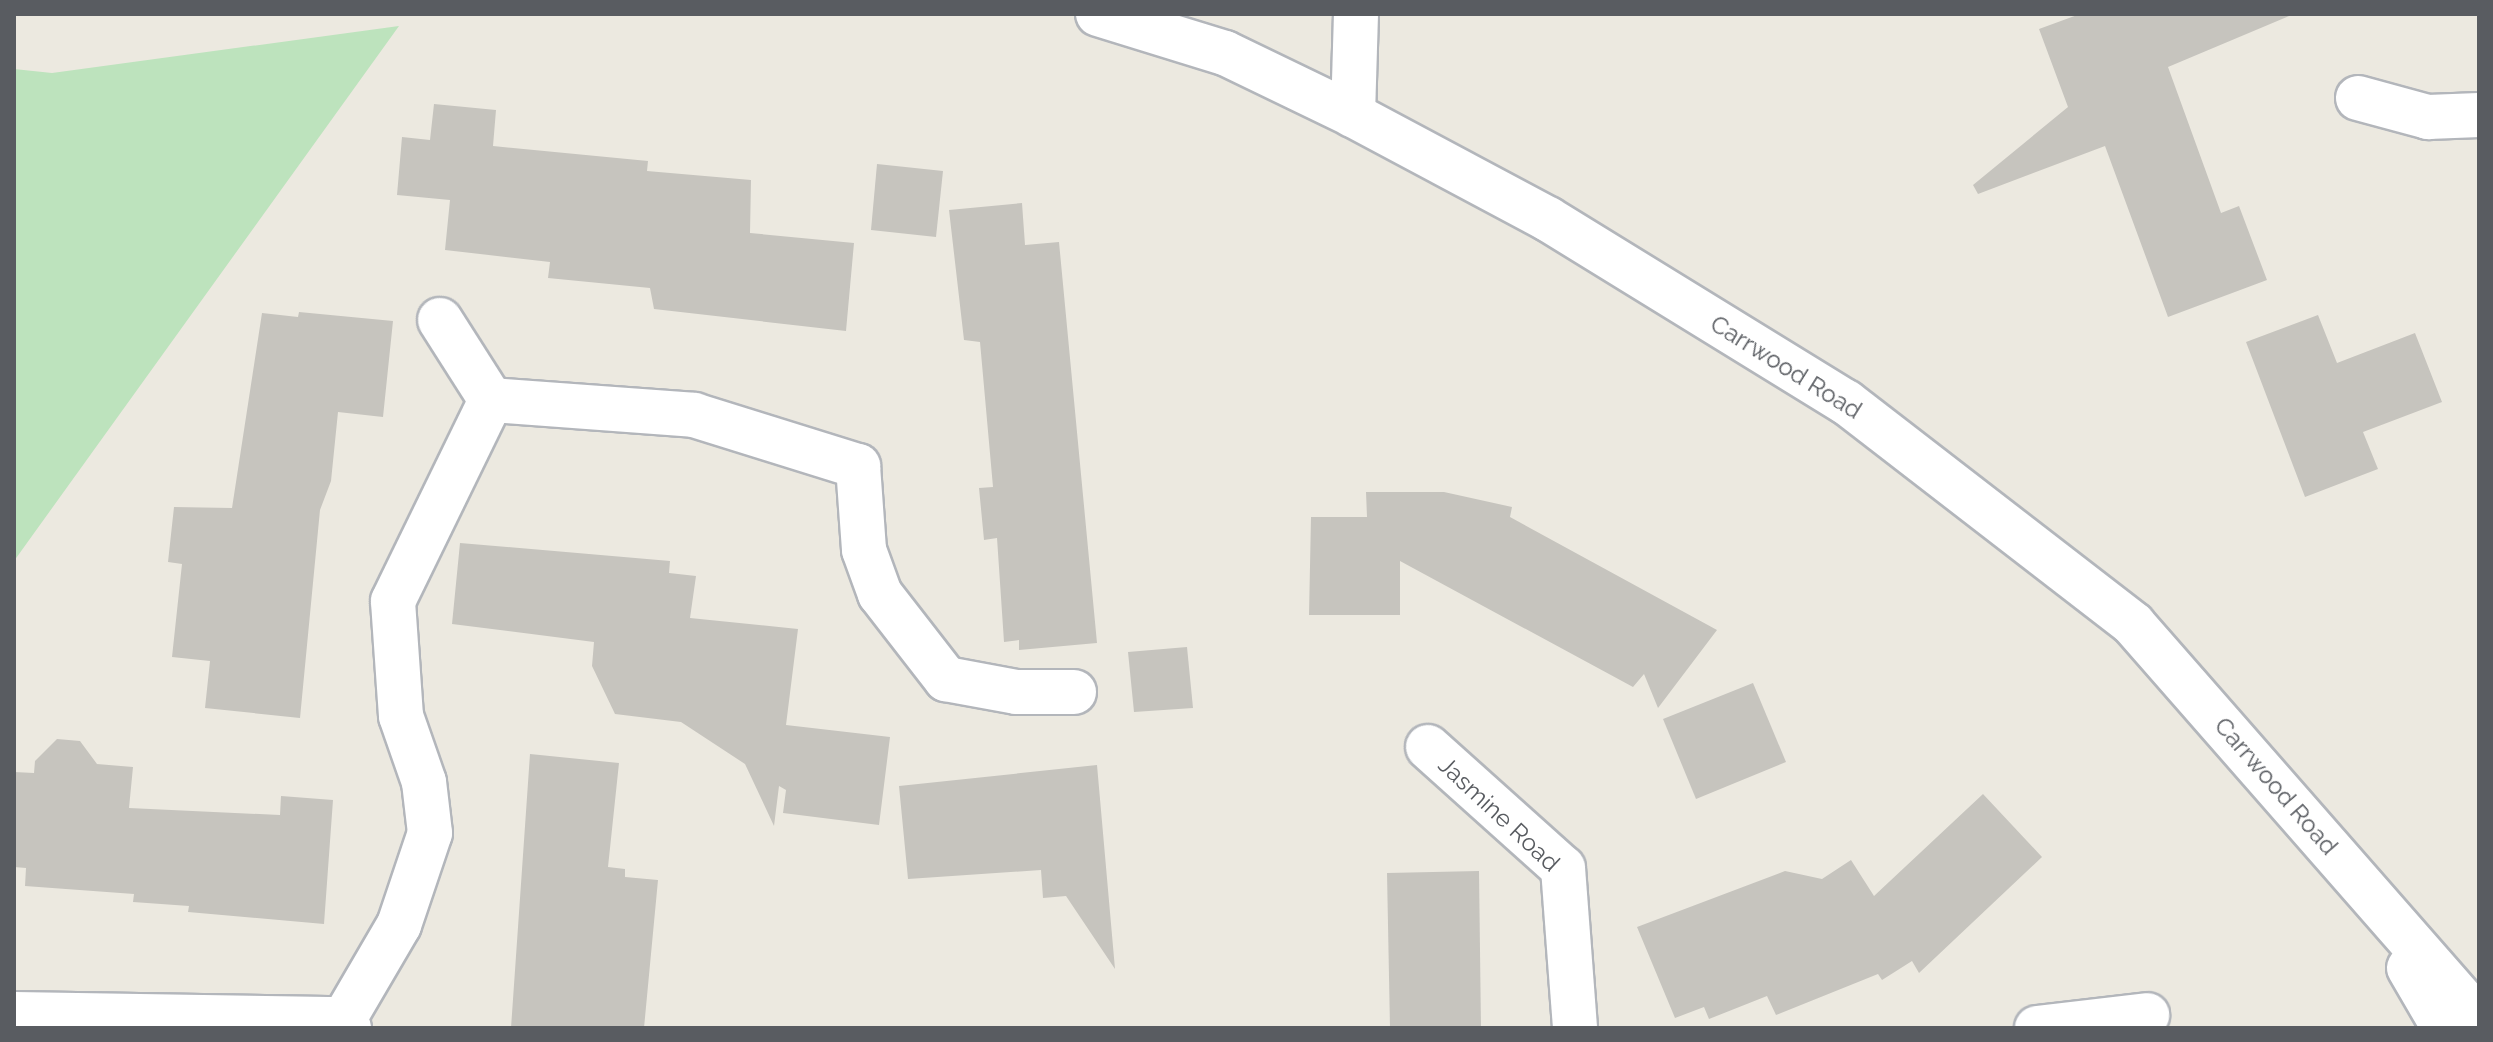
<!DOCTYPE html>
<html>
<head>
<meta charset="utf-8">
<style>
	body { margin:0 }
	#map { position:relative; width:2493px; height:1042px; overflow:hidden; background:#ece9e0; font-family:Raleway,sans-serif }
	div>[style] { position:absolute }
	.green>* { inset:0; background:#bde3bd }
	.building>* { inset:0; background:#c6c4be }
	.roads { filter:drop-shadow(2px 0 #b3b6bb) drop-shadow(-2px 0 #b3b6bb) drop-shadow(0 2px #b3b6bb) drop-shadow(0 -2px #b3b6bb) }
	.minor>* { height:44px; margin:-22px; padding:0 22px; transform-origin:22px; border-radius:22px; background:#fff }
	span { translate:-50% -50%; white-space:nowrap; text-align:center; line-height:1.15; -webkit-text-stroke:6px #fff; paint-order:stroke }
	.street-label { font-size:24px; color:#595c61 }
	.frame { position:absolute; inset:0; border:16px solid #595c61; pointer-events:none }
</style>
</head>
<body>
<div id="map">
	<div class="green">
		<div style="clip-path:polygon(399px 26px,14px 561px,14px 69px,52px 73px)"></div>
	</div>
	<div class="building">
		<div style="clip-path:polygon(2080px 14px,2294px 14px,2168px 67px,2221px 213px,2239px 206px,2267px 280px,2168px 317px,2105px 146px,1978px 194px,1973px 185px,2068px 107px,2039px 29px)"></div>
		<div style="clip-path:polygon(434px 104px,496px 110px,493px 146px,648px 161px,647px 171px,751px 180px,750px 233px,854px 243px,846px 331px,654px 309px,650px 288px,548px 278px,550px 262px,445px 250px,450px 200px,397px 195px,402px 137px,430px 140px)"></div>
		<div style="clip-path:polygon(877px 164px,943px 171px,936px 237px,871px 230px)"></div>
		<div style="clip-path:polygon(1022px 203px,1025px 245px,1059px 242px,1097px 643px,1019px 650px,1019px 640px,1004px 642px,997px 538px,984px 540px,979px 488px,993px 487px,980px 342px,964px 340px,949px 210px)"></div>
		<div style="clip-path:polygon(299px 312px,393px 321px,383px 417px,338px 412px,331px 481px,320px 510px,300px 718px,205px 708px,210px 661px,172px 657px,182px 564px,168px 562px,174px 507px,232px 508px,262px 313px,298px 317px)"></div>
		<div style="clip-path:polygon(2318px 315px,2337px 363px,2415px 333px,2442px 402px,2363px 432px,2378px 469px,2305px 497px,2246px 342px)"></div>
		<div style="clip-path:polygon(1366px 492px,1444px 492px,1512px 507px,1510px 517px,1717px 630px,1658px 708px,1644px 674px,1633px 687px,1400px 561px,1400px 615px,1309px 615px,1311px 517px,1367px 517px)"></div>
		<div style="clip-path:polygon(460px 543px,670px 561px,669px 573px,696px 576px,690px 618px,798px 629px,786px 725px,890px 737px,879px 825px,783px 813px,786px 790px,779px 786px,774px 826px,745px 764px,681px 722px,615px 714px,592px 666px,594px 642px,452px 624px)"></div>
		<div style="clip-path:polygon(1187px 647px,1193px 708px,1134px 712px,1128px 652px)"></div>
		<div style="clip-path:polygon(1753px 683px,1786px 762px,1696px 799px,1663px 719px)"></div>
		<div style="clip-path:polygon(57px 739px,80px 741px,97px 764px,133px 767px,129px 808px,280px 815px,281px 796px,333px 800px,324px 924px,188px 912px,189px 906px,133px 902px,134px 894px,25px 886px,26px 868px,14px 867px,14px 772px,34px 773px,35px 761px)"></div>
		<div style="clip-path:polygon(530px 754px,619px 763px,608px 867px,625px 869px,625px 877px,658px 880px,644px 1028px,511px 1028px)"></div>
		<div style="clip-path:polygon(1097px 765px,1115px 969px,1066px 896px,1043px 898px,1041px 870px,908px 879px,899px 786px)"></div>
		<div style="clip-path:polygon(1983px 794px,2042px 857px,1919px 973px,1912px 961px,1882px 980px,1878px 974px,1776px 1015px,1767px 996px,1709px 1019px,1704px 1007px,1675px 1018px,1637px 927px,1785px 871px,1822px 879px,1851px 860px,1874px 896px)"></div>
		<div style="clip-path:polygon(1479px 871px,1481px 1028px,1390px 1028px,1387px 873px)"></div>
	</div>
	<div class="roads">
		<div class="minor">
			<div style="left:1098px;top:14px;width:133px;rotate:17.1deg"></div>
			<div style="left:1225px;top:53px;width:142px;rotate:25.8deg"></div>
			<div style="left:1353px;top:115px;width:221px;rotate:28.1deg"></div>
			<div style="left:1548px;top:219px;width:350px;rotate:31.6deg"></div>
			<div style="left:1846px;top:402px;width:363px;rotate:37.7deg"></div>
			<div style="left:2133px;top:624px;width:525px;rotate:48.78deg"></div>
			<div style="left:2358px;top:98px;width:73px;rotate:15.2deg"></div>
			<div style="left:2428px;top:117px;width:51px;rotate:-2.2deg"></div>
			<div style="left:1353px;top:115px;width:101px;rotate:-88.3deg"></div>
			<div style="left:440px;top:320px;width:95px;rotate:57.5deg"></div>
			<div style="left:1428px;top:747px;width:181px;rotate:41.9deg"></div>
			<div style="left:1563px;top:868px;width:160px;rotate:85.7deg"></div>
			<div style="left:2409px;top:968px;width:69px;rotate:59.7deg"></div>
			<div style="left:14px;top:1014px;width:330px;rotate:0.9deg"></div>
			<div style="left:349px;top:1028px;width:10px;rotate:-119deg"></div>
			<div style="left:344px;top:1019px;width:109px;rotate:-59.7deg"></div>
			<div style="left:399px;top:925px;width:97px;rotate:-71.4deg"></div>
			<div style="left:430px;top:833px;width:51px;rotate:-96.7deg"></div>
			<div style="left:424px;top:782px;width:70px;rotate:-109.2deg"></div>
			<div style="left:401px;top:716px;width:115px;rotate:-94deg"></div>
			<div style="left:393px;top:601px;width:224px;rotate:-64deg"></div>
			<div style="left:491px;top:400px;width:204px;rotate:4.2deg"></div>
			<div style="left:694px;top:415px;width:172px;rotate:17.3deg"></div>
			<div style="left:858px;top:466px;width:84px;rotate:85.9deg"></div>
			<div style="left:864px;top:550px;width:47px;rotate:70deg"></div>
			<div style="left:880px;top:594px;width:108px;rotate:52.2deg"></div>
			<div style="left:946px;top:679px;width:71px;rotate:10.5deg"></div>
			<div style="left:1016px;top:692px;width:58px"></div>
			<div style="left:2037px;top:1028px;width:111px;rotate:-6.7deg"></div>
		</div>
	</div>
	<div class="street-label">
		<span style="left:1786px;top:367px;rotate:32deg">Carrwood Road</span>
		<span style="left:2276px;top:786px;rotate:49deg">Carrwood Road</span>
		<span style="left:1499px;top:814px;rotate:43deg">Jasmine Road</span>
	</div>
	<div class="frame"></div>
</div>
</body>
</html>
